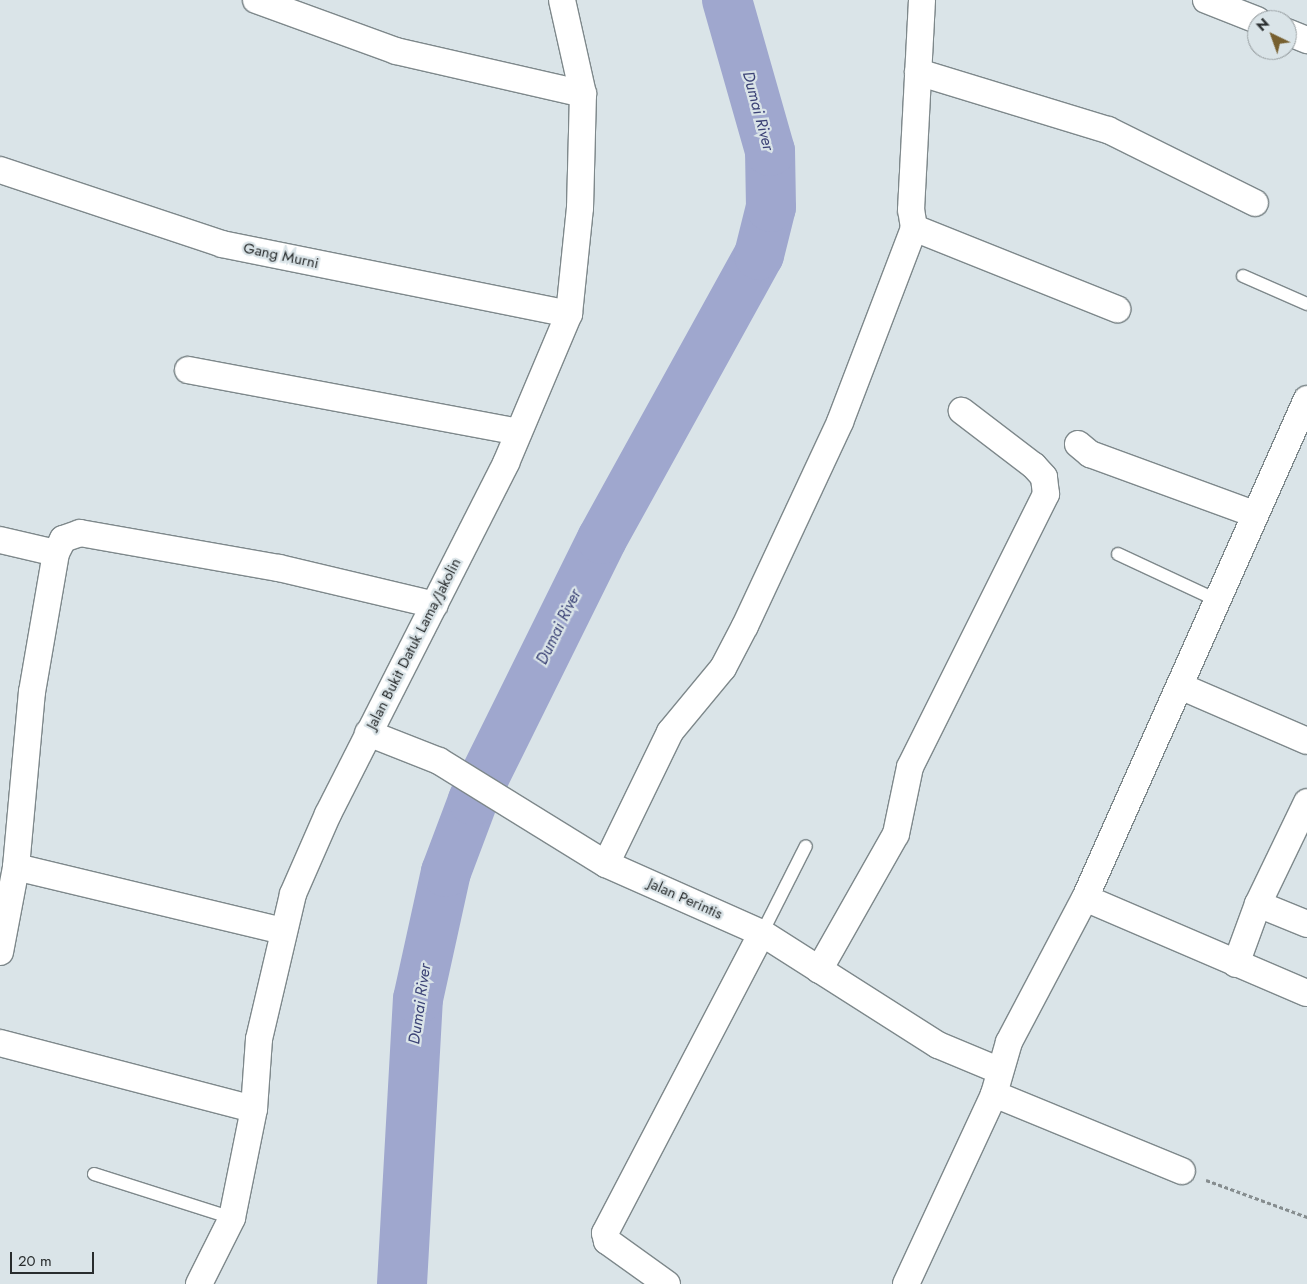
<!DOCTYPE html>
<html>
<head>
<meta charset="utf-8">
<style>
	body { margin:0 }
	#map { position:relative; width:1307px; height:1284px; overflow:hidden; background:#dae4e8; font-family:Jost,sans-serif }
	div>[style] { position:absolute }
	.river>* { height:50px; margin:-25px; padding:0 25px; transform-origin:25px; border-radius:25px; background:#9fa7ce }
	.path>* { height:3px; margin-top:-1.5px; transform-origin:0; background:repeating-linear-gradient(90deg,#868d8f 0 4px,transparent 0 6.5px) }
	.roads { filter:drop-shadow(1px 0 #7e888b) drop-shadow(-1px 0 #7e888b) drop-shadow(0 1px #7e888b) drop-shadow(0 -1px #7e888b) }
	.service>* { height:12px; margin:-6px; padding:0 6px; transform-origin:6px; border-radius:6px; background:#fff }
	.minor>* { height:26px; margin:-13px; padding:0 13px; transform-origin:13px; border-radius:13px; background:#fff }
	span { translate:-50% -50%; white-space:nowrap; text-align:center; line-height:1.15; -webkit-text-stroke:4.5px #dae4e8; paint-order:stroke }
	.street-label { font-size:15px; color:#282c2d }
	.water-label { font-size:16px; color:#3b4275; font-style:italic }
	.north { position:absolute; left:1247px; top:10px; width:50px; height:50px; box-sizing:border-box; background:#dae4e8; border:1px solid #939a9d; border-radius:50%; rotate:318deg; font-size:14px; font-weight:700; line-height:20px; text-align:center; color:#282c2d }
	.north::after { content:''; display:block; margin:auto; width:18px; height:22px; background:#776030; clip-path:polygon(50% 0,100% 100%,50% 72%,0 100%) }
	.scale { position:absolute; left:10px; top:1252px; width:84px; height:22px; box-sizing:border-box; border:2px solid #282c2d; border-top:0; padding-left:6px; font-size:15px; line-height:18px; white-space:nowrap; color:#282c2d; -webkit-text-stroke:4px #dae4e8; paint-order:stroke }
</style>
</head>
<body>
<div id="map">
	<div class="river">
		<div style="left:402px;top:1284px;width:285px;rotate:-86.8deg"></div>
		<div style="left:418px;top:999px;width:130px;rotate:-77.6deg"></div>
		<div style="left:446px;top:872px;width:77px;rotate:-69.4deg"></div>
		<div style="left:473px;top:800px;width:291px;rotate:-63.7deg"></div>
		<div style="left:602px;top:539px;width:325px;rotate:-61.1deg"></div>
		<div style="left:759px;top:255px;width:49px;rotate:-76deg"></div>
		<div style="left:771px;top:207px;width:56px;rotate:-91deg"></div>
		<div style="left:770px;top:151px;width:157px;rotate:-105.9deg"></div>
	</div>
	<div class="path">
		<div style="left:1206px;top:1180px;width:108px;rotate:20.1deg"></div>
	</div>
	<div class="roads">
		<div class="service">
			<div style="left:1243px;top:276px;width:70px;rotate:23.6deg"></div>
			<div style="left:1118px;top:554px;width:111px;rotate:25deg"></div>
			<div style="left:762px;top:933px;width:97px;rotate:-63.2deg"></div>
			<div style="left:94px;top:1174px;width:145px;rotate:17.7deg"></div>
		</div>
		<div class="minor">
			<div style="left:256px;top:0;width:149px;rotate:20deg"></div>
			<div style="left:396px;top:51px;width:192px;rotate:12.9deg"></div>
			<div style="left:1206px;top:0;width:55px;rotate:21.4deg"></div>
			<div style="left:1287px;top:32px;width:22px;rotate:22deg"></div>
			<div style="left:918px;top:72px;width:199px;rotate:17deg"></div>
			<div style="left:1108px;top:130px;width:164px;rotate:26.4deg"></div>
			<div style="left:0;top:170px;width:234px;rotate:18.4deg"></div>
			<div style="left:222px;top:244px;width:354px;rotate:11.4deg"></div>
			<div style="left:914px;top:228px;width:219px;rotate:21.8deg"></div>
			<div style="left:188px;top:370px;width:336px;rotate:10.6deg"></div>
			<div style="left:1078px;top:444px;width:16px;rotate:40deg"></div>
			<div style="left:1090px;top:454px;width:175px;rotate:20.1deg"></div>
			<div style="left:0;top:540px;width:57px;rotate:13.1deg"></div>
			<div style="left:1180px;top:686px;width:138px;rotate:23.4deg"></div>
			<div style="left:368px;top:733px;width:76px;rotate:21.5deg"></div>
			<div style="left:439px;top:761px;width:196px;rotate:31.7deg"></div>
			<div style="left:606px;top:864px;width:171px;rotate:23.9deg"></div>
			<div style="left:762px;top:933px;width:209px;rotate:32.5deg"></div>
			<div style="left:938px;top:1045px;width:65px;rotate:22.6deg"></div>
			<div style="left:606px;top:864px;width:147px;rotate:-64.1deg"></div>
			<div style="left:670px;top:732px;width:83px;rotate:-50.4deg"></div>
			<div style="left:723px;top:668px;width:47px;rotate:-62.4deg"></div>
			<div style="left:745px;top:626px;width:225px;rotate:-65deg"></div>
			<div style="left:840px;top:422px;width:208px;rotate:-69.1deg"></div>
			<div style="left:914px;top:228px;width:18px;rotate:-99deg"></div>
			<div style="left:911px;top:210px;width:210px;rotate:-87deg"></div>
			<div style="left:16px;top:867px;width:274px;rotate:13.5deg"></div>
			<div style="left:1085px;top:898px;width:241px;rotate:23.2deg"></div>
			<div style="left:1258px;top:904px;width:53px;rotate:22.2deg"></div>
			<div style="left:0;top:952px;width:86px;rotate:-79.3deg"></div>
			<div style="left:16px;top:867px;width:176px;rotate:-84.8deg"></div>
			<div style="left:32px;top:692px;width:141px;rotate:-80.2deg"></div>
			<div style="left:56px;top:553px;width:16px;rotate:-63deg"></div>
			<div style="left:63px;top:539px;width:18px;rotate:-19deg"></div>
			<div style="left:80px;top:533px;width:202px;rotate:10deg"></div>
			<div style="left:279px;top:568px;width:160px;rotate:13.3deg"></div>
			<div style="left:1236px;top:964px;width:64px;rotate:-69.9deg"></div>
			<div style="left:1258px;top:904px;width:113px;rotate:-64.3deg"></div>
			<div style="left:819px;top:970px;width:156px;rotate:-60.5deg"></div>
			<div style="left:896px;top:834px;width:68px;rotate:-78.2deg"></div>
			<div style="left:910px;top:767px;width:305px;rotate:-63.5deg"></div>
			<div style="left:1046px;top:494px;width:17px;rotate:-97deg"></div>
			<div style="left:1044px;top:477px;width:15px;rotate:-132deg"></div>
			<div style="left:1034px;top:466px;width:91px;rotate:-142.6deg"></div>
			<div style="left:0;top:1043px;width:262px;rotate:14.6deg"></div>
			<div style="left:994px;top:1094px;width:203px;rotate:22.3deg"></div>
			<div style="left:199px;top:1284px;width:74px;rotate:-63.4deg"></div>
			<div style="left:232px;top:1218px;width:111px;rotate:-78.6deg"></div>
			<div style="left:254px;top:1109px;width:70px;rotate:-85.9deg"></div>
			<div style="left:259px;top:1039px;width:149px;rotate:-76.8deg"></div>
			<div style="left:293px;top:894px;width:87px;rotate:-66.4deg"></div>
			<div style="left:328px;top:814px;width:394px;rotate:-63.1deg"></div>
			<div style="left:506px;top:463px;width:162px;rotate:-67.1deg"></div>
			<div style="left:569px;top:314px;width:107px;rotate:-84.1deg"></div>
			<div style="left:580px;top:208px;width:114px;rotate:-88.5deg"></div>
			<div style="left:583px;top:94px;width:96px;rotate:-102.6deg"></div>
			<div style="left:667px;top:1284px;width:74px;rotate:-144.4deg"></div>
			<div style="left:607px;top:1241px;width:8px;rotate:-104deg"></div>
			<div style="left:605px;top:1233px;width:339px;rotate:-62.4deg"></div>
			<div style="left:906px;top:1284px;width:209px;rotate:-65.1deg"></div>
			<div style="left:994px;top:1094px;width:54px;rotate:-73.9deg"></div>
			<div style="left:1009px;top:1042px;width:163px;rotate:-62.2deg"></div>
			<div style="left:1085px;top:898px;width:546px;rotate:-66.02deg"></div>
		</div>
	</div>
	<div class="street-label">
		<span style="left:281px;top:256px;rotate:12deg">Gang Murni</span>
		<span style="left:414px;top:644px;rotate:-63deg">Jalan Bukit Datuk Lama/Jakolin</span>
		<span style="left:685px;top:899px;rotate:24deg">Jalan Perintis</span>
	</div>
	<div class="water-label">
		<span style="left:758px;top:111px;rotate:75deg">Dumai River</span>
		<span style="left:559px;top:627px;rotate:-64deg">Dumai River</span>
		<span style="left:420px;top:1004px;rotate:-82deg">Dumai River</span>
	</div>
	<div class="north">N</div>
	<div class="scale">20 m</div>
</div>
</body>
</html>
